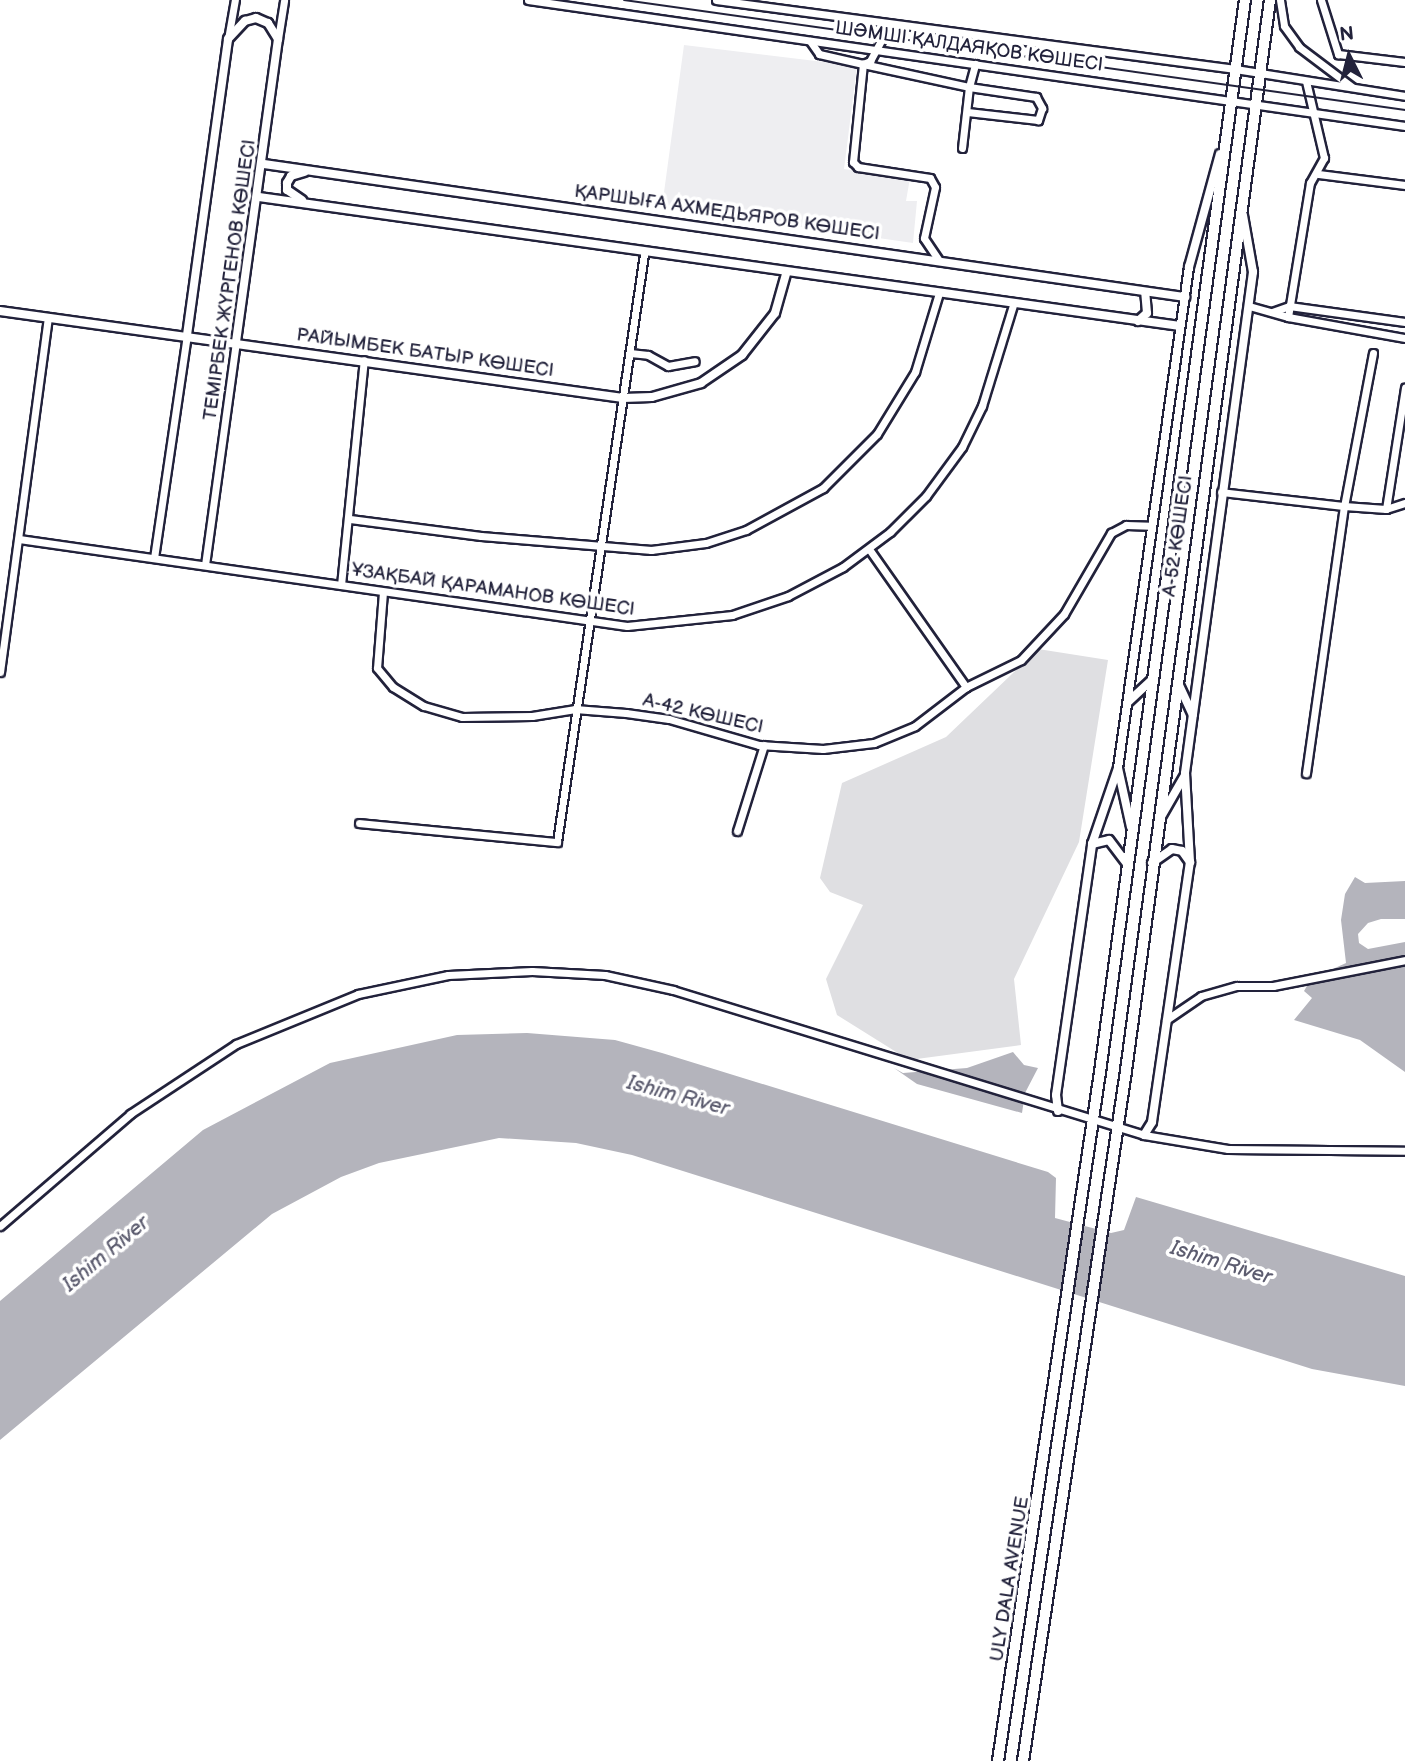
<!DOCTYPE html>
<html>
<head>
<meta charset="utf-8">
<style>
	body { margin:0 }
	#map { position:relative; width:1405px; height:1761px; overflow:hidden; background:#fff; font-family:"Balsamiq Sans",sans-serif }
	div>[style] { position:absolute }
	.built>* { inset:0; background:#eeeef1 }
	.green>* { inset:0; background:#dfdfe2 }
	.water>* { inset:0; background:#b4b4bc }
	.roads { filter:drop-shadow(2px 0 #22223b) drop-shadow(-2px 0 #22223b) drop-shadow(0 2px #22223b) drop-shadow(0 -2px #22223b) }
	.minor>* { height:7px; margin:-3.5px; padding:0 3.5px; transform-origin:3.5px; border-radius:3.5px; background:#fff }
	.tertiary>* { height:8px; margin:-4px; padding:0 4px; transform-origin:4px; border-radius:4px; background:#fff }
	.secondary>* { height:10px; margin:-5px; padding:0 5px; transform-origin:5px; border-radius:5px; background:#fff }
	.tram>* { height:2px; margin:-1px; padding:0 1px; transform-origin:1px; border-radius:1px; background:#22223b }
	span { translate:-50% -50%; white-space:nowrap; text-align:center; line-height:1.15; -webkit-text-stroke:7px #fff; paint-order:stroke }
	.street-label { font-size:19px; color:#22223b }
	.water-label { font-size:21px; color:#5c5c6f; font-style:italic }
	.north { position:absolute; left:1314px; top:21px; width:70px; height:70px; -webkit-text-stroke:5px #fff; paint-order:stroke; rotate:354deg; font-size:19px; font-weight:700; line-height:28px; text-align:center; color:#22223b }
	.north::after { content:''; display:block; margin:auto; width:24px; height:32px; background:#22223b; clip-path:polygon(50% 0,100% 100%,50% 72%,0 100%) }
</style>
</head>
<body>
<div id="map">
	<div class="built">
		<div style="clip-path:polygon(684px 45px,857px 66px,844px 169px,910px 178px,906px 201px,917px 201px,913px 243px,662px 207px)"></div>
	</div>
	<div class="green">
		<div style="clip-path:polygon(1038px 649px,1108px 660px,1079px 842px,1014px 979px,1021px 1045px,909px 1060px,837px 1015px,826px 979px,863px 905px,830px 892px,820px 878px,842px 783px,946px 737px)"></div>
	</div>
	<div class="water">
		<div style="clip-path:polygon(1355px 877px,1365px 883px,1405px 881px,1405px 919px,1381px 919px,1368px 923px,1358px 934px,1359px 943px,1368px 949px,1405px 942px,1405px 1072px,1360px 1040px,1294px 1020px,1312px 998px,1304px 991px,1311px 979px,1346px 963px,1341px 920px,1345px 894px)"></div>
		<div style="clip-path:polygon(527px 1033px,615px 1040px,662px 1053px,1048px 1172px,1056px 1178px,1055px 1218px,1111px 1233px,1124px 1230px,1136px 1197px,1405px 1276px,1405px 1386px,1312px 1369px,632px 1155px,576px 1143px,499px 1138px,379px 1163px,341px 1177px,272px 1214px,0 1440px,0 1301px,203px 1130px,330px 1063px,457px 1035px)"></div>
		<div style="clip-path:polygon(1013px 1052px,1024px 1065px,1038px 1068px,1025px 1093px,1022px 1113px,917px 1084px,894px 1068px,903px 1073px,967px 1068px)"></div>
	</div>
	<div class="roads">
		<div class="minor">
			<div style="left:528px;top:0;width:886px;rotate:8.18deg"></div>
			<div style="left:716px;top:0;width:524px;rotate:7.57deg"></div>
			<div style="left:1235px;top:69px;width:172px;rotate:9deg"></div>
			<div style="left:1280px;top:0;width:26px;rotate:81deg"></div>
			<div style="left:1284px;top:26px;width:26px;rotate:54deg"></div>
			<div style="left:1299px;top:47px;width:66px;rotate:37deg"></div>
			<div style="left:1321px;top:0;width:57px;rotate:72.5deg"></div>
			<div style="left:1338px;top:54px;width:67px;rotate:6.8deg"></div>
			<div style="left:228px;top:39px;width:40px;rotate:-80deg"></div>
			<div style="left:278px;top:39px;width:39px;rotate:-81deg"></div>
			<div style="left:810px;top:41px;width:16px;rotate:55deg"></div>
			<div style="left:819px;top:54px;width:45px;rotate:12.8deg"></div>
			<div style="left:863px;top:64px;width:8px;rotate:-23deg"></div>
			<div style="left:870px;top:61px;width:42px;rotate:-61.6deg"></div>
			<div style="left:962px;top:148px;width:61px;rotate:-83.5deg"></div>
			<div style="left:969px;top:87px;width:68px;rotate:8.5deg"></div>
			<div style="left:1036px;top:97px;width:13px;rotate:61deg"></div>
			<div style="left:1042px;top:108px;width:13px;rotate:108deg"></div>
			<div style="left:1038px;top:120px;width:71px;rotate:-173.6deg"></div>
			<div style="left:1318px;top:174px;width:88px;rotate:7.2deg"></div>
			<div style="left:938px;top:259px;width:25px;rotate:-124deg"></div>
			<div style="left:924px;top:238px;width:52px;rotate:-77.8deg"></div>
			<div style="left:935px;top:187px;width:10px;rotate:-119deg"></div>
			<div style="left:930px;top:178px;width:73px;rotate:-171.3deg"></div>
			<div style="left:858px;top:167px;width:7px;rotate:-135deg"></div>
			<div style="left:853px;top:162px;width:99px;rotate:-84.2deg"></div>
			<div style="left:863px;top:64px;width:108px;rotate:12.2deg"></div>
			<div style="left:969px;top:87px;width:24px;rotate:-75deg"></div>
			<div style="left:1249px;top:306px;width:41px;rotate:15.8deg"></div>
			<div style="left:1288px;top:317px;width:136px;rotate:-80.7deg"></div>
			<div style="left:1310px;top:183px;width:29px;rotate:-61deg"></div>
			<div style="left:1324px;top:158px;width:79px;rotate:-103.2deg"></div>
			<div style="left:1272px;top:312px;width:18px;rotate:-19deg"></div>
			<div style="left:1289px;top:306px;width:117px;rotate:7.9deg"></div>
			<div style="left:1288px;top:317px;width:119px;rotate:10.2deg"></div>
			<div style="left:630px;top:353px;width:18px;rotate:6deg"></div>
			<div style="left:648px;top:355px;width:23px;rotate:29deg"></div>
			<div style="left:668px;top:366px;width:27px;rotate:-10deg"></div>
			<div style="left:1373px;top:353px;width:156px;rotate:100.7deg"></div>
			<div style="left:1344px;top:506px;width:42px;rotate:4.1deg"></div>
			<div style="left:1386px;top:509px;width:20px;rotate:-18deg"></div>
			<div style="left:1221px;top:492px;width:124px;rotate:6.5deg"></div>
			<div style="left:1344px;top:506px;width:270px;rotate:98.1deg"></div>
			<div style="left:1386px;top:509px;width:123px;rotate:-81.1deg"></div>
			<div style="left:350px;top:519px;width:132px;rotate:7.4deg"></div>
			<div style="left:481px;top:536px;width:171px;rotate:4.7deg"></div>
			<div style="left:651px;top:550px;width:55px;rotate:-7.3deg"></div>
			<div style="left:706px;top:543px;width:42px;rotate:-18deg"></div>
			<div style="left:746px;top:530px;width:88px;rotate:-28.6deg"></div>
			<div style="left:823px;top:488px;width:76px;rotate:-45deg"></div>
			<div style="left:877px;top:434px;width:73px;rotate:-58.5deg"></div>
			<div style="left:915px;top:372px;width:83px;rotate:-73.1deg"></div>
			<div style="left:19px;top:539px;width:614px;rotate:8.14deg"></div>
			<div style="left:627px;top:626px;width:106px;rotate:-6deg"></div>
			<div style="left:732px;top:615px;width:59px;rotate:-18.7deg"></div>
			<div style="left:788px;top:596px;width:62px;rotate:-27.8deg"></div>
			<div style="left:843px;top:567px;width:59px;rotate:-36.7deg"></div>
			<div style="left:890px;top:532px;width:51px;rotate:-45deg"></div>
			<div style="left:926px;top:496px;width:61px;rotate:-53.7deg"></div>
			<div style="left:962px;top:447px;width:46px;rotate:-64deg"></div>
			<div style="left:982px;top:406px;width:106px;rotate:-72.9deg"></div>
			<div style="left:869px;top:549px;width:169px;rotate:54.9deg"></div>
			<div style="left:154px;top:558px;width:225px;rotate:-81.6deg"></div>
			<div style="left:205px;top:565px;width:225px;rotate:-82.1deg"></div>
			<div style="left:341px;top:585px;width:226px;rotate:-84.2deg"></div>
			<div style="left:383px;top:592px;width:76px;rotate:94.5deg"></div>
			<div style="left:377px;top:668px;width:25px;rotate:50deg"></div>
			<div style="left:393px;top:687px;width:36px;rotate:32deg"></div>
			<div style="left:424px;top:706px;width:40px;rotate:16deg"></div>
			<div style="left:462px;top:717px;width:70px;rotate:-0.8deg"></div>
			<div style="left:532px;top:716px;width:44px;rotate:-9.2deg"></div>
			<div style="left:575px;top:709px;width:51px;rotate:4.5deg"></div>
			<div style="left:626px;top:713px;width:43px;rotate:7.9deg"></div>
			<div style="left:669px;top:719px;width:94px;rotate:16.1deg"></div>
			<div style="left:759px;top:745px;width:64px;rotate:3.6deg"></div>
			<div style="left:823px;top:749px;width:51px;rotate:-6.7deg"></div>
			<div style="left:874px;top:743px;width:44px;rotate:-22.5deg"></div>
			<div style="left:915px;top:726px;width:64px;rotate:-37.4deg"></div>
			<div style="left:966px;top:687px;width:61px;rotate:-26.1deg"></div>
			<div style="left:1021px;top:660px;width:63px;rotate:-46.9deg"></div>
			<div style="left:1064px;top:614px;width:94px;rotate:-59.9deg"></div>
			<div style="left:1111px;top:533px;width:17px;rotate:-28deg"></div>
			<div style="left:1126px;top:525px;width:24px;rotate:2deg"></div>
			<div style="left:0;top:672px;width:358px;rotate:-82.3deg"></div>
			<div style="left:359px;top:823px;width:199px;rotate:5.5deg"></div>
			<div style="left:557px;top:842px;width:594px;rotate:-81.58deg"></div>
			<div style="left:737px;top:831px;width:90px;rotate:-72.6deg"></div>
			<div style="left:1166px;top:1020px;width:42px;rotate:-34.4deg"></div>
			<div style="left:1201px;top:996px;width:37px;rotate:-16deg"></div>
			<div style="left:1237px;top:986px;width:36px"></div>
			<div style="left:1273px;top:986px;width:135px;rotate:-11.1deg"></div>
			<div style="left:0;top:1226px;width:172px;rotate:-40.7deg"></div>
			<div style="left:130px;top:1114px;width:127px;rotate:-33.4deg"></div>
			<div style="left:236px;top:1044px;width:132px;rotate:-22.3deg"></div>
			<div style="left:358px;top:994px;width:92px;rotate:-11.9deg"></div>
			<div style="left:448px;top:975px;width:84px;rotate:-2.7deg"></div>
			<div style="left:532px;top:971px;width:73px;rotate:3.1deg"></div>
			<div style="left:605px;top:975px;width:70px;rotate:12.4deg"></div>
			<div style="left:673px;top:990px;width:493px;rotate:17.1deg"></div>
			<div style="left:1144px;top:1135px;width:85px;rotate:9.5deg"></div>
			<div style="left:1228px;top:1149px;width:177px;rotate:0.6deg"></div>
		</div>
		<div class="tertiary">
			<div style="left:264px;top:164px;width:931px;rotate:8.22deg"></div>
			<div style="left:259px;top:197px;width:930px;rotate:7.97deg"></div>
			<div style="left:302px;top:200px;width:18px;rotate:-146deg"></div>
			<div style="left:287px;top:190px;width:7px;rotate:-90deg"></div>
			<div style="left:287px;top:183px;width:8px;rotate:-60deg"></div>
			<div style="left:291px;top:176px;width:14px;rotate:-17deg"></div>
			<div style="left:0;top:311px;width:629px;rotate:7.95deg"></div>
			<div style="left:623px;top:398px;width:29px;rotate:-2deg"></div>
			<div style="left:652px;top:397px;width:51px;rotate:-15.9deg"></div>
			<div style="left:701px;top:383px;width:50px;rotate:-34.3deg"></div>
			<div style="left:742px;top:355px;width:53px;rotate:-51.8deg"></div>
			<div style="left:775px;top:313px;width:41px;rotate:-74.2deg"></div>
			<div style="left:1138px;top:321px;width:12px;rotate:-42deg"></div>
			<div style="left:1147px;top:313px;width:21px;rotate:-95deg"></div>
			<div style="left:187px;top:335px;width:299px;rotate:-82.1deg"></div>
			<div style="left:228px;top:39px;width:25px;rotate:-47deg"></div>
			<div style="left:245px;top:21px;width:11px;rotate:-15deg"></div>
			<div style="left:256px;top:18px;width:13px;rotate:23deg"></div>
			<div style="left:268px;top:23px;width:19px;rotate:58deg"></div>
			<div style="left:278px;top:39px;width:306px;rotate:97.9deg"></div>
			<div style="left:1178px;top:683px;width:35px;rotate:65deg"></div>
			<div style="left:1128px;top:702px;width:34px;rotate:-43deg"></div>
			<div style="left:1118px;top:768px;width:60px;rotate:77.6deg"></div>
			<div style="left:1162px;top:815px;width:46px;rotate:-60.1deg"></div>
			<div style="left:1092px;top:844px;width:17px;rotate:-13deg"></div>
			<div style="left:1109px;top:840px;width:30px;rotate:53deg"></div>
			<div style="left:1152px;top:863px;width:24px;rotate:-35deg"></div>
			<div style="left:1172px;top:849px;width:10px;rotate:11deg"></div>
			<div style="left:1182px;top:851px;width:14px;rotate:54deg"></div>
			<div style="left:1058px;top:1111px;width:16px;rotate:-97deg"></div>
			<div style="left:1056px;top:1095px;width:254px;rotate:-81.8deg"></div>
			<div style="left:1092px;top:844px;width:80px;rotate:-71.1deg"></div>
			<div style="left:1118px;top:768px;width:506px;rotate:-81.93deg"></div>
			<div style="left:1189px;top:267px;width:117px;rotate:-74.7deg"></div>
			<div style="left:1144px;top:1135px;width:15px;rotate:-58deg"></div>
			<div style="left:1152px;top:1122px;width:263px;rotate:-81.7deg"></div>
			<div style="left:1190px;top:862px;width:89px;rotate:-93.2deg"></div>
			<div style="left:1185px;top:773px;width:506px;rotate:-82.27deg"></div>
			<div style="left:1253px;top:272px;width:58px;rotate:-100deg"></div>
		</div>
		<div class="secondary">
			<div style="left:998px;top:1761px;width:697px;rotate:-81.58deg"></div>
			<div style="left:1100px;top:1072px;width:1082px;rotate:-82.3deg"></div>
			<div style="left:1023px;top:1761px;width:691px;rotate:-81.51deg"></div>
			<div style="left:1125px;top:1078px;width:1088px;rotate:-82.34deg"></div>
		</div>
	</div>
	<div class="tram">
		<div style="left:624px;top:0;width:789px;rotate:8.02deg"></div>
	</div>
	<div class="street-label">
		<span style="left:969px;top:47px;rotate:8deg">ШӘМШІ ҚАЛДАЯҚОВ КӨШЕСІ</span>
		<span style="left:727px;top:213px;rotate:8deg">ҚАРШЫҒА АХМЕДЬЯРОВ КӨШЕСІ</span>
		<span style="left:230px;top:280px;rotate:-82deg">ТЕМІРБЕК ЖҮРГЕНОВ КӨШЕСІ</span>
		<span style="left:425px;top:353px;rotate:8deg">РАЙЫМБЕК БАТЫР КӨШЕСІ</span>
		<span style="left:1178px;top:536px;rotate:-82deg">А-52 КӨШЕСІ</span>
		<span style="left:493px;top:590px;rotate:8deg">ҰЗАҚБАЙ ҚАРАМАНОВ КӨШЕСІ</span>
		<span style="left:703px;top:714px;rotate:13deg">А-42 КӨШЕСІ</span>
		<span style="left:1010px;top:1579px;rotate:-81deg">ULY DALA AVENUE</span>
	</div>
	<div class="water-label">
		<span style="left:678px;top:1096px;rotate:15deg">Ishim River</span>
		<span style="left:106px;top:1254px;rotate:-40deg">Ishim River</span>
		<span style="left:1221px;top:1263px;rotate:17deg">Ishim River</span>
	</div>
	<div class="north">N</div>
</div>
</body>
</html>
